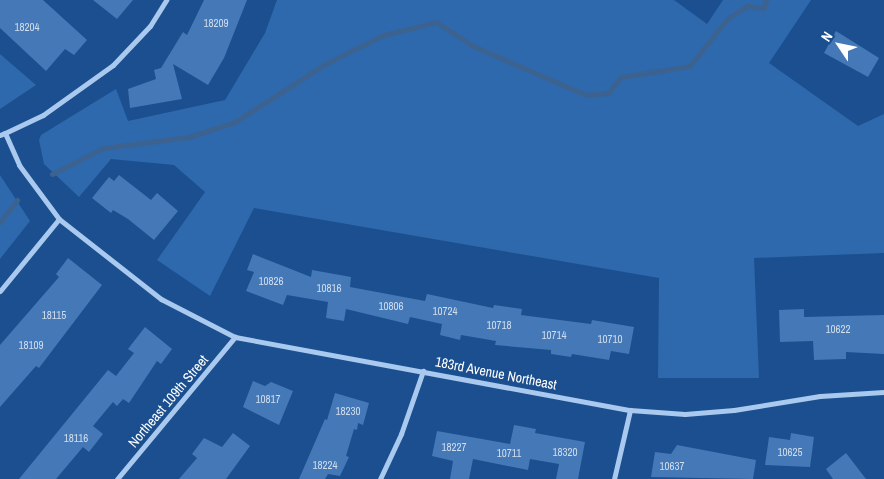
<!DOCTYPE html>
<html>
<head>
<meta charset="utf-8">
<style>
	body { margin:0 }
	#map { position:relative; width:884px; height:479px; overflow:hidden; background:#1b4f8f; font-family:"Archivo Narrow",sans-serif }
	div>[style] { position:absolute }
	.green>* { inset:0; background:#2e69ad }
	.stream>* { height:5px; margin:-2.5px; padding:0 2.5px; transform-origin:2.5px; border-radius:2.5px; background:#3c6290 }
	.building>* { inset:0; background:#4478b7 }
	.street>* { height:5px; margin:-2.5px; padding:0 2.5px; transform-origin:2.5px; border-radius:2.5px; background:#a9c9ee }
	span { translate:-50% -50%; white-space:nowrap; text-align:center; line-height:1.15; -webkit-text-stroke:4.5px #1b4f8f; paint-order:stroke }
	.number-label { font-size:11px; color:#d0dded }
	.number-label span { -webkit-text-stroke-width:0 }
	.street-label { font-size:14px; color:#fff }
	.north { position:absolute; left:814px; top:20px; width:50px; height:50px; -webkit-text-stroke:4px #1b4f8f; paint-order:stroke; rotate:304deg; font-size:14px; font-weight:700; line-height:20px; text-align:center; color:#fff }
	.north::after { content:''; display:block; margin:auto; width:18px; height:22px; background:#fff; clip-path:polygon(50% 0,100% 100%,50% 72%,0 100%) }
</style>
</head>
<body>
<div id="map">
	<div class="green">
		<div style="clip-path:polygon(277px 0,674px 0,707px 24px,723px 0,811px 0,769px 63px,858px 126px,884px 114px,884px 253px,754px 258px,759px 378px,658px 378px,659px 278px,254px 208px,210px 296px,157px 260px,205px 192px,174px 165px,111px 159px,79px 197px,44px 164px,39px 140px,41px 135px,116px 89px,128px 121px,225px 100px,265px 33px)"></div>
		<div style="clip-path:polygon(0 54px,36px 85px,0 109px)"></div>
		<div style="clip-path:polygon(0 175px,30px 221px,0 259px)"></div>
	</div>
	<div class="stream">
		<div style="left:52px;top:174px;width:57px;rotate:-27deg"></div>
		<div style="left:103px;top:148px;width:87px;rotate:-7.3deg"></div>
		<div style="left:189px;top:137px;width:48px;rotate:-18.1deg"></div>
		<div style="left:235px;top:122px;width:107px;rotate:-32.8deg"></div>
		<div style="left:325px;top:64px;width:66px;rotate:-26.2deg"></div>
		<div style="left:384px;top:35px;width:54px;rotate:-14deg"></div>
		<div style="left:436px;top:22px;width:44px;rotate:33deg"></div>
		<div style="left:473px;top:46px;width:123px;rotate:23.4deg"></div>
		<div style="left:586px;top:95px;width:22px;rotate:-5deg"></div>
		<div style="left:608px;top:93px;width:21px;rotate:-51deg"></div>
		<div style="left:621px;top:77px;width:70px;rotate:-9.1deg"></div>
		<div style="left:690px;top:66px;width:60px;rotate:-51.8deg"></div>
		<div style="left:727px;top:19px;width:24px;rotate:-33deg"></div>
		<div style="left:747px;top:6px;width:17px;rotate:7deg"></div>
		<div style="left:764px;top:8px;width:8px;rotate:-76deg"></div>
		<div style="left:0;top:222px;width:28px;rotate:-52deg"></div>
	</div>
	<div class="building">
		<div style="clip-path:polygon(0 0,43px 0,87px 40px,74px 55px,65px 49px,46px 71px,0 28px)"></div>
		<div style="clip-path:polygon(93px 0,133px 0,117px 19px)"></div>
		<div style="clip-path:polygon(204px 0,247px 0,224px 58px,208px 85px,173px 64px,182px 99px,130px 108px,128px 89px,156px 79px,154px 70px,161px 68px,183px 32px,187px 35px)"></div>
		<div style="clip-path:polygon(836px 31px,879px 58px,868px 77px,824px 53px)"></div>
		<div style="clip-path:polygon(119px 175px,151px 200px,157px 193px,178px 211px,154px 240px,128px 219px,113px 210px,111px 213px,92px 198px,109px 177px,114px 181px)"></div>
		<div style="clip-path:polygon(253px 254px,311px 277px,312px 270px,351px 277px,350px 287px,425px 301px,427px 294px,493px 308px,494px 305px,522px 309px,521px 315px,591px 324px,592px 320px,634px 327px,629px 354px,611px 351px,609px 360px,572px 354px,571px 357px,551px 354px,551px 350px,495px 345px,496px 341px,461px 335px,460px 340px,440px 335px,442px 324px,410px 317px,408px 324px,346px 309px,344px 321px,326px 318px,328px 302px,287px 295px,283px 305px,246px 291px,254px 272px,247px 270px)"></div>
		<div style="clip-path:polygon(68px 258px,102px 285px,39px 368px,36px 366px,0 407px,0 345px,59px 277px,56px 274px)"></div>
		<div style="clip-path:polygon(804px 309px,804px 317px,884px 315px,884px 354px,846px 352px,846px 359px,814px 360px,813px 341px,780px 342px,779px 310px)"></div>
		<div style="clip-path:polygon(145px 327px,172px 349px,161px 364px,157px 361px,129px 403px,123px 399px,117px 406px,113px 402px,93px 426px,103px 434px,89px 452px,83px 447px,56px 479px,19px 479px,108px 370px,116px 376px,134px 353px,128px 349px)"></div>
		<div style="clip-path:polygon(253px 381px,265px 386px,271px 382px,293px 391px,279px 425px,243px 407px)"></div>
		<div style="clip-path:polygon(335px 393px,369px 403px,363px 425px,358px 423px,357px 430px,354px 429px,346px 456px,349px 457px,340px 476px,328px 474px,325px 479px,299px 479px,325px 419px,327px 420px)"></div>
		<div style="clip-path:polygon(514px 425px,536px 429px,535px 433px,585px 442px,578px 479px,556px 479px,559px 464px,530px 459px,528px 470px,473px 459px,469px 479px,450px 479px,453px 461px,432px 456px,437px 431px,510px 444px)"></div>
		<div style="clip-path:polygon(233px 433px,250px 446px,226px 479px,179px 479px,197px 458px,192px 454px,204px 438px,222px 447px)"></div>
		<div style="clip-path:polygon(791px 433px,814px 437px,810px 467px,765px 465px,769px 437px,790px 440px)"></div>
		<div style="clip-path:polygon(677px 445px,756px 460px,753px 479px,651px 477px,655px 452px,671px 454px)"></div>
		<div style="clip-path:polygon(846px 453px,866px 479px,833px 479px,826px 469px)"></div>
	</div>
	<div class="street">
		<div style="left:5px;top:133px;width:42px;rotate:-25.3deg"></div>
		<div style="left:43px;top:115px;width:86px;rotate:-35.5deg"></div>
		<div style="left:113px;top:65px;width:54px;rotate:-46.5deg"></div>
		<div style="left:150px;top:26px;width:31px;rotate:-58deg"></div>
		<div style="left:0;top:135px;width:5px;rotate:-22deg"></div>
		<div style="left:5px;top:133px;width:35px;rotate:66deg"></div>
		<div style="left:19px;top:165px;width:67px;rotate:53.5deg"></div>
		<div style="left:59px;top:219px;width:130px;rotate:38.1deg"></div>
		<div style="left:161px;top:299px;width:83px;rotate:27.2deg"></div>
		<div style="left:235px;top:337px;width:402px;rotate:10.5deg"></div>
		<div style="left:630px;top:410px;width:55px;rotate:4.2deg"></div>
		<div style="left:685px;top:414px;width:49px;rotate:-4.7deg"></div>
		<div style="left:734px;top:410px;width:87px;rotate:-9.2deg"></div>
		<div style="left:820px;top:396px;width:64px;rotate:-3.6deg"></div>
		<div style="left:0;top:291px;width:93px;rotate:-50.7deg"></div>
		<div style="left:117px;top:479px;width:185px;rotate:-50.3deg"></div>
		<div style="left:380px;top:479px;width:50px;rotate:-65deg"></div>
		<div style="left:401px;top:434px;width:67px;rotate:-70.8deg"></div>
		<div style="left:614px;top:479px;width:71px;rotate:-76.9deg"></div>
	</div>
	<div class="number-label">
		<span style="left:216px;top:23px">18209</span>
		<span style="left:27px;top:27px">18204</span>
		<span style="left:271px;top:281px">10826</span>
		<span style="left:329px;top:288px">10816</span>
		<span style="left:391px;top:306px">10806</span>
		<span style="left:445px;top:311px">10724</span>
		<span style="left:54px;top:315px">18115</span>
		<span style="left:499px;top:325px">10718</span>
		<span style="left:838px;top:329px">10622</span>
		<span style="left:554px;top:335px">10714</span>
		<span style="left:610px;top:339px">10710</span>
		<span style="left:31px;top:345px">18109</span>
		<span style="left:268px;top:399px">10817</span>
		<span style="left:348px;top:411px">18230</span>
		<span style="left:76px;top:438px">18116</span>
		<span style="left:454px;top:447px">18227</span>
		<span style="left:565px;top:452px">18320</span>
		<span style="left:790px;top:452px">10625</span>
		<span style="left:509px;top:453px">10711</span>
		<span style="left:325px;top:465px">18224</span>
		<span style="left:672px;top:466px">10637</span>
	</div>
	<div class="street-label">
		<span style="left:496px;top:373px;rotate:11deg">183rd Avenue Northeast</span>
		<span style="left:168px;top:401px;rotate:-50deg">Northeast 109th Street</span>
	</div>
	<div class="north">N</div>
</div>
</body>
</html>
